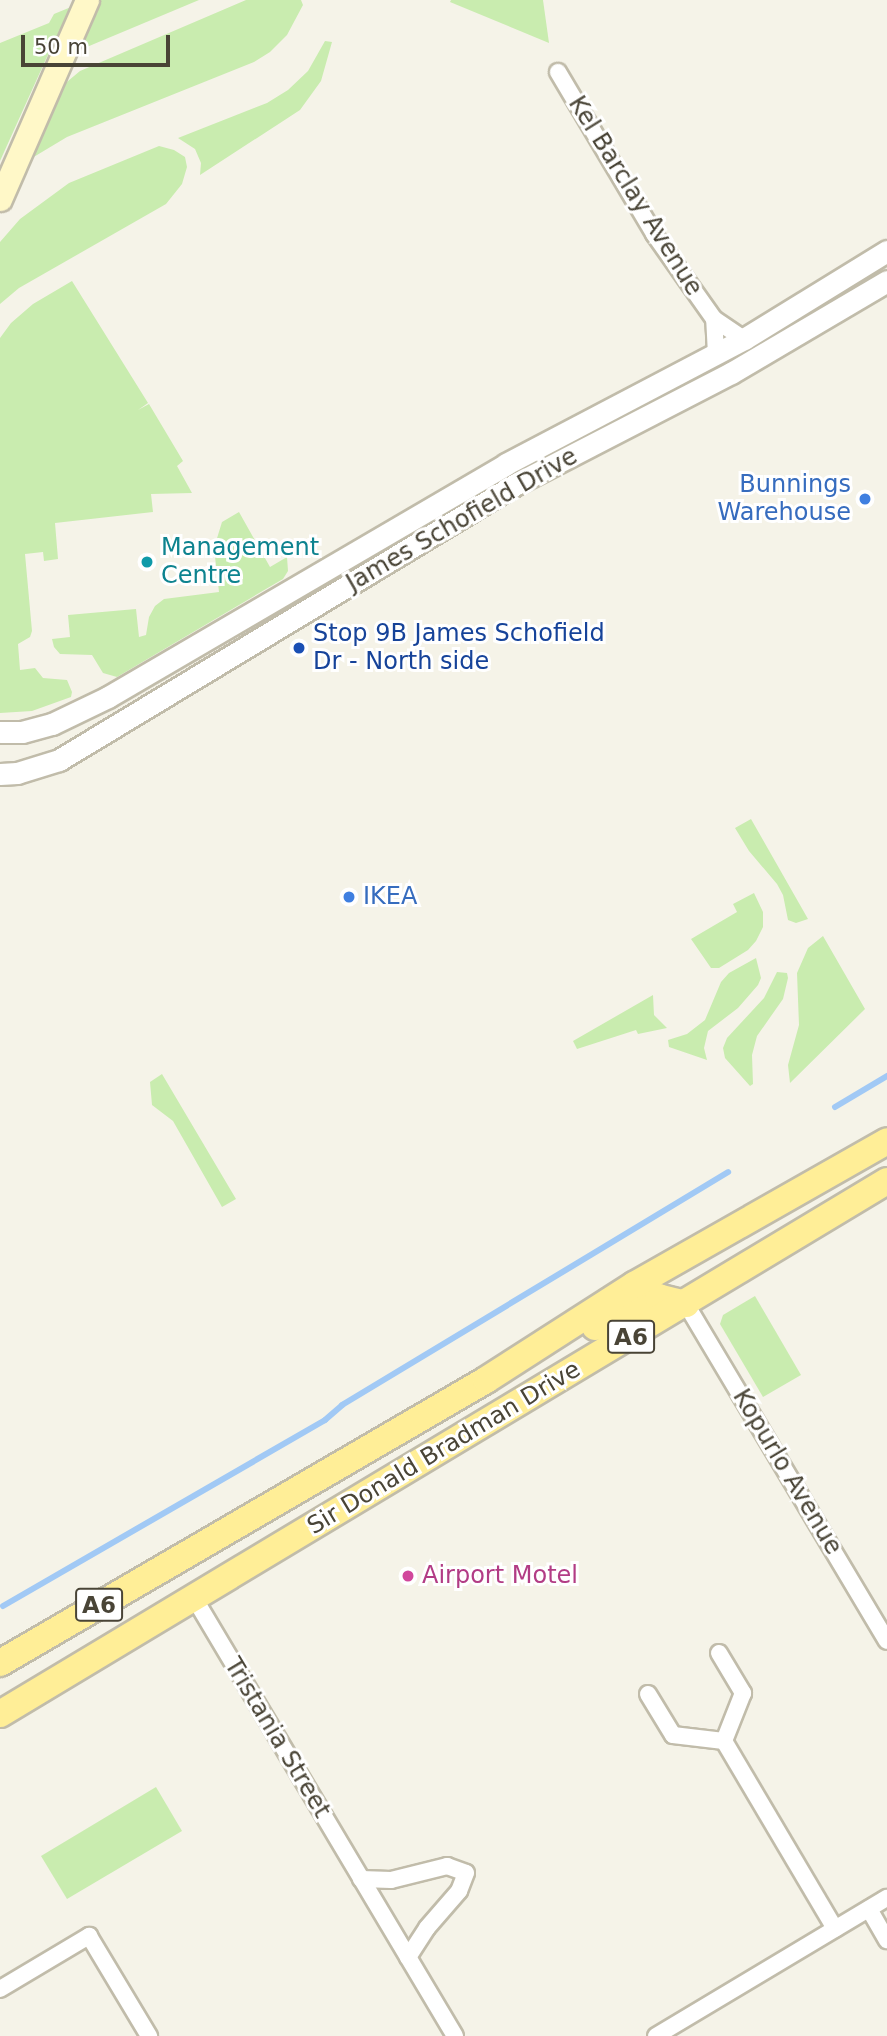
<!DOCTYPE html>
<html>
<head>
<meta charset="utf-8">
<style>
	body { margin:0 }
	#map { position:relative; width:887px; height:2036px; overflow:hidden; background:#f5f3e8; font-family:"DejaVu Sans",sans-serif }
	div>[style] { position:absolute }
	.green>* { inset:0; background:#c9ecaf }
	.stream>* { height:6px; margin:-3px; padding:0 3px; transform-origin:3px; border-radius:3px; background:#a1c9f5 }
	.roads { filter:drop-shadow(2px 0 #c1bcaa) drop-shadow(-2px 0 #c1bcaa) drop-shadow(0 2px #c1bcaa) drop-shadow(0 -2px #c1bcaa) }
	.minor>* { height:16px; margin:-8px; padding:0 8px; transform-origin:8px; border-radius:8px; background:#fff }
	.tertiary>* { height:21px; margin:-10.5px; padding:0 10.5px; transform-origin:10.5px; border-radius:10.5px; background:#fff }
	.secondary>* { height:23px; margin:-11.5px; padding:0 11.5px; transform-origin:11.5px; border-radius:11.5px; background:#fff8c8 }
	.primary>* { height:26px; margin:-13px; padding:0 13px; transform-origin:13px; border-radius:13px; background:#ffee97 }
	.dots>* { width:19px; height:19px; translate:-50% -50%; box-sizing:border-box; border:4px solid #fff; border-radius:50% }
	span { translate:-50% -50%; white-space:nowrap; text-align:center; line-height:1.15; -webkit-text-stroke:6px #fff; paint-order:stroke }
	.shield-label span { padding:2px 5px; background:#fff; border:2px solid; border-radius:5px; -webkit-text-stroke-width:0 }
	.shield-label { font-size:23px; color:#494436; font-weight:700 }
	.street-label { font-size:24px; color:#494436 }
	.shop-label { font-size:24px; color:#366cbe }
	.right { translate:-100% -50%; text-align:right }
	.left { translate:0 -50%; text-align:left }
	.culture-label { font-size:24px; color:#0d838f }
	.transit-label { font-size:24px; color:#164399 }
	.hotel-label { font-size:24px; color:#b23c85 }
	.scale { position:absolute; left:21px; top:35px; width:149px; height:32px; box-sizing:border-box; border:4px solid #494436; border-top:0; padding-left:9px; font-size:21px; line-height:24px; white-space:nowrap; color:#494436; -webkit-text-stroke:5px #fff; paint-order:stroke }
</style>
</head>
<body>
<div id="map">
	<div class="green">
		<div style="clip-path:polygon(99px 0,199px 0,82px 49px,76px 46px)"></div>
		<div style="clip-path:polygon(246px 0,301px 0,303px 5px,287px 35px,270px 52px,254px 62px,67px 137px,22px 164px,62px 86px,80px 71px)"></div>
		<div style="clip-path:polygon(451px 0,543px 0,549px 43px,450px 2px)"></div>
		<div style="clip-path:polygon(71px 7px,46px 59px,0 161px,0 43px,49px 23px,54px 14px)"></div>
		<div style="clip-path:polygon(325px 41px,332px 42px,321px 81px,300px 110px,200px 175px,201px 163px,195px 149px,178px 138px,267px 103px,288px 90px,308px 71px)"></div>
		<div style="clip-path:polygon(159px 146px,174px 150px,185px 157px,187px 167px,182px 184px,166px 204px,19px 288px,0 304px,0 242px,20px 219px,69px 183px)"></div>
		<div style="clip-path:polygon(72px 281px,148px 403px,138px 410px,149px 404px,183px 461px,177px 466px,192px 493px,151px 494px,153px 512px,55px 523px,58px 559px,44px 561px,43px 552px,25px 554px,32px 631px,30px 637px,18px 644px,20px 670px,35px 668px,43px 678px,67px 680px,72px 692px,71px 697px,32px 711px,0 713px,0 338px,11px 323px,33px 304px)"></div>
		<div style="clip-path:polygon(239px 512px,270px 567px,287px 557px,288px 571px,283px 579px,117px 677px,103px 673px,92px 655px,60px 654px,54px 647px,52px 639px,70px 637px,68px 615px,136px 609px,139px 637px,146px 635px,149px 617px,155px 606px,164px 599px,219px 592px,214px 548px,222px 522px)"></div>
		<div style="clip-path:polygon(751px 819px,808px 919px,796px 923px,788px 920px,783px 895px,777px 884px,749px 851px,735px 828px)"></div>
		<div style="clip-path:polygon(754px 893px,763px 912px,763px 927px,756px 941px,748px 950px,719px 968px,711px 968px,691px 939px,737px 912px,733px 904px)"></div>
		<div style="clip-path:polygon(823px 936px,865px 1009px,790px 1083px,788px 1065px,799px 1025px,797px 973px,808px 948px)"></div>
		<div style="clip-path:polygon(756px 958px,761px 978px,758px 985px,738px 1008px,708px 1031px,704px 1048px,707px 1060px,669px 1047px,668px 1040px,687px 1034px,705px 1020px,721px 982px,729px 973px)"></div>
		<div style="clip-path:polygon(777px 972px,787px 973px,788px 978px,783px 999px,757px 1036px,752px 1055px,753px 1084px,750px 1086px,725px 1058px,723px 1048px,727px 1038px,764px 998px)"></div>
		<div style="clip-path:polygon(653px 995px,654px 1015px,667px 1028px,638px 1034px,636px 1030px,577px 1049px,573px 1041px)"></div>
		<div style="clip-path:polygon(162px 1074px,236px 1199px,222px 1207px,173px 1121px,152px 1105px,150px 1082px)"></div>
		<div style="clip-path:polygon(755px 1296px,801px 1375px,763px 1397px,720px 1324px,723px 1315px)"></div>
		<div style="clip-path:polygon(156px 1787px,182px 1831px,67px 1899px,41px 1856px)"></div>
	</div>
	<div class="stream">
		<div style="left:835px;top:1107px;width:61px;rotate:-30.8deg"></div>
		<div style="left:3px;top:1606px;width:372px;rotate:-30deg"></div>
		<div style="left:325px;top:1420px;width:23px;rotate:-41deg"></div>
		<div style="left:342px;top:1405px;width:451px;rotate:-31.1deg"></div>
	</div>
	<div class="roads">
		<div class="minor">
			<div style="left:558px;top:72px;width:188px;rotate:59.3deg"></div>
			<div style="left:654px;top:234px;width:104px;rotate:54.8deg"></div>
			<div style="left:716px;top:354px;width:35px;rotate:-93deg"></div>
			<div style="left:714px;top:319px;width:36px;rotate:34deg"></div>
			<div style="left:686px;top:1304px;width:392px;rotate:59.2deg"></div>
			<div style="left:193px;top:1596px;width:512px;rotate:59.23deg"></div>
			<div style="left:719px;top:1653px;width:47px;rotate:59deg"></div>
			<div style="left:743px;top:1693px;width:52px;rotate:111.6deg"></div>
			<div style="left:724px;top:1741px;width:218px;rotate:59.4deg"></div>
			<div style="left:648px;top:1694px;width:48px;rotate:58.6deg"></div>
			<div style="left:673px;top:1735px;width:51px;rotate:6.7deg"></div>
			<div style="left:361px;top:1879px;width:30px;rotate:2deg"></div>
			<div style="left:391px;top:1880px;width:58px;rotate:-14deg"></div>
			<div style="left:447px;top:1866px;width:20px;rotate:20deg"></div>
			<div style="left:466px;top:1873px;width:19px;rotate:111deg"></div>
			<div style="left:459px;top:1891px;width:49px;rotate:130.9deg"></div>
			<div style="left:427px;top:1928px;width:35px;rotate:123deg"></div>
			<div style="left:869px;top:1909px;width:36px;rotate:60deg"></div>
			<div style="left:0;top:1989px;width:104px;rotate:-30.8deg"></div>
			<div style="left:89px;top:1936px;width:117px;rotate:59deg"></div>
			<div style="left:656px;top:2036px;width:269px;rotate:-30.9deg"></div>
		</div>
		<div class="tertiary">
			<div style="left:0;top:732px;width:22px"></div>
			<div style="left:22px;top:732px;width:31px;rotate:-15deg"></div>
			<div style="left:52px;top:724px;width:62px;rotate:-25.7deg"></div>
			<div style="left:108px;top:697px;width:461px;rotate:-30.3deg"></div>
			<div style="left:506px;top:464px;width:269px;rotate:-27.7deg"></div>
			<div style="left:744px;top:339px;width:168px;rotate:-31.6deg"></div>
			<div style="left:0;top:774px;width:17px;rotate:-3deg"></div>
			<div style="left:17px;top:773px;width:44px;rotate:-17.2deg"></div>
			<div style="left:59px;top:760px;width:534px;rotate:-31.13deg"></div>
			<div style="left:516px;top:484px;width:242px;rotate:-27.3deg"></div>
			<div style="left:731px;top:373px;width:181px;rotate:-30.5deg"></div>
		</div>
		<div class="secondary">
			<div style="left:0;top:199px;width:217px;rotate:-66.4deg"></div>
		</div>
		<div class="primary">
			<div style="left:595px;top:1327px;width:70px;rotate:-25.5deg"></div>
			<div style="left:658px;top:1297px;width:29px;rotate:14deg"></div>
			<div style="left:0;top:1663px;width:562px;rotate:-30.21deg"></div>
			<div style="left:486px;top:1380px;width:176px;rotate:-32.7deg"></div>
			<div style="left:634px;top:1285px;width:291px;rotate:-29.6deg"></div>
			<div style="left:0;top:1714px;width:1035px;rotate:-31deg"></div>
		</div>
	</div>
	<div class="dots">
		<div style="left:865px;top:499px;background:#3f7fe0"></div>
		<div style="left:147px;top:562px;background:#0f9aa8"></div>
		<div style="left:299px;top:648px;background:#1a4fb4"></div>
		<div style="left:349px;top:897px;background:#3f7fe0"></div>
		<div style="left:408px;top:1576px;background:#d1479c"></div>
	</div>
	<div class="shield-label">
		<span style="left:631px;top:1337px">A6</span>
		<span style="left:99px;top:1605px">A6</span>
	</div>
	<div class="street-label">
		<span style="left:635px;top:196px;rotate:58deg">Kel Barclay Avenue</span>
		<span style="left:462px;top:520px;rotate:-30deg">James Schofield Drive</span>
		<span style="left:444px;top:1448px;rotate:-31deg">Sir Donald Bradman Drive</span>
		<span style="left:787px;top:1472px;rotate:59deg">Kopurlo Avenue</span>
		<span style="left:277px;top:1738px;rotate:59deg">Tristania Street</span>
	</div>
	<div class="shop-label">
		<span class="right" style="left:851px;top:499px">Bunnings<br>Warehouse</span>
		<span class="left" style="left:363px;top:897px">IKEA</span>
	</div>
	<div class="culture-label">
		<span class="left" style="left:161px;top:562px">Management<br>Centre</span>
	</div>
	<div class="transit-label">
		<span class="left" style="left:313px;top:648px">Stop 9B James Schofield<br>Dr - North side</span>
	</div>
	<div class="hotel-label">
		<span class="left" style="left:422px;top:1576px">Airport Motel</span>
	</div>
	<div class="scale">50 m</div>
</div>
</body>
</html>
